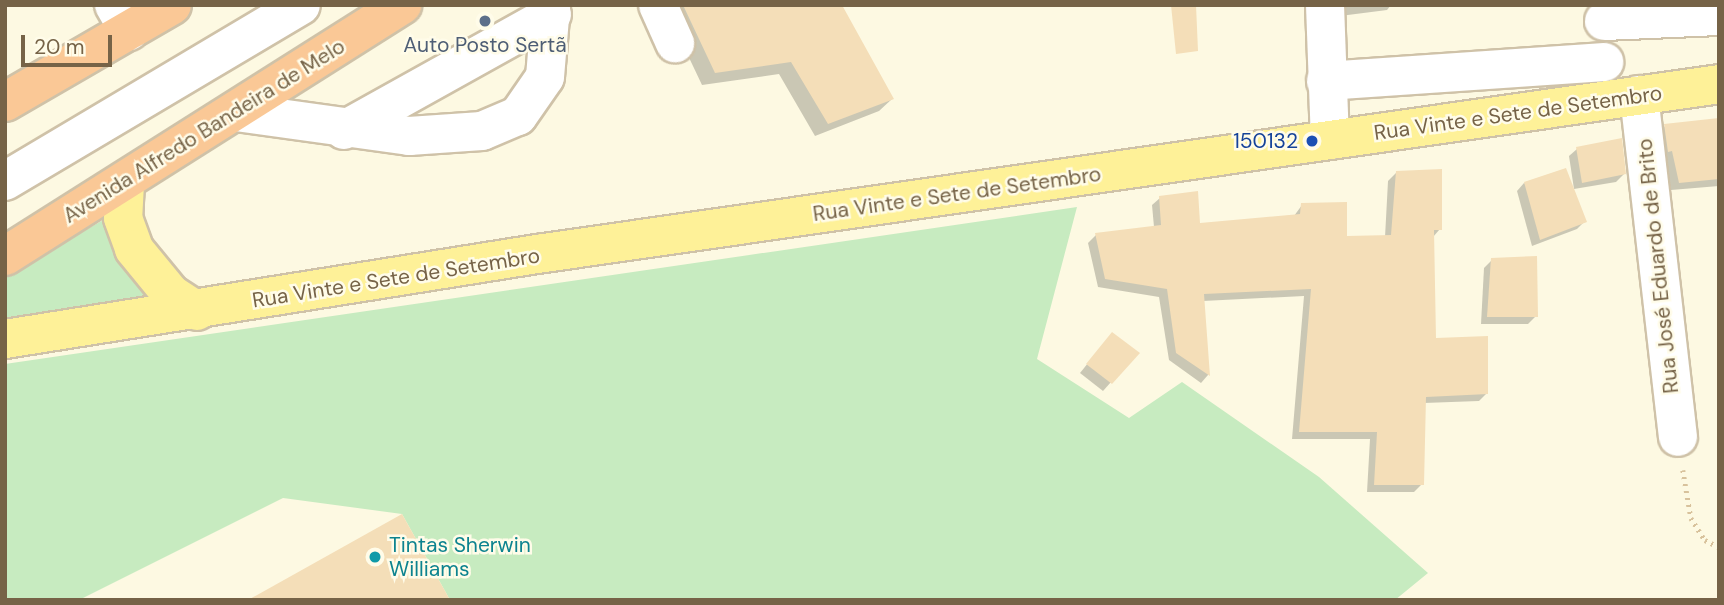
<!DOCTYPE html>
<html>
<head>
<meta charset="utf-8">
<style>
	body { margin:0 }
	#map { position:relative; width:1724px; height:605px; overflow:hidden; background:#fdf9e2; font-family:"DM Sans",sans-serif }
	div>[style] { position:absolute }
	.green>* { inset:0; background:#c7ebc0 }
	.shadow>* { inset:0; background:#0003 }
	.building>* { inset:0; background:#f4deb8 }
	.path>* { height:4.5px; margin-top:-2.25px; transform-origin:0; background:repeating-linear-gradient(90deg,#d8c29c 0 2px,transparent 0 7px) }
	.roads { filter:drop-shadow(2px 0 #cfc2a8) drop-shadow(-2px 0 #cfc2a8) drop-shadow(0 2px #cfc2a8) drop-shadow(0 -2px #cfc2a8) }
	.minor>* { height:38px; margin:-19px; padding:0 19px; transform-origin:19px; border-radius:19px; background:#fff }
	.major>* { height:38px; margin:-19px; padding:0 19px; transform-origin:19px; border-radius:19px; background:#fef198 }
	.highway>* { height:38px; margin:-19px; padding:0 19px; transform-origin:19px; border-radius:19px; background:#fac896 }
	.dots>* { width:19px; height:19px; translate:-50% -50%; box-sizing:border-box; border:4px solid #fffce9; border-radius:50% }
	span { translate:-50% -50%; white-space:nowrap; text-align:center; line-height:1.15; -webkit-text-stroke:5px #fffce9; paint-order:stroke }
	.service-label { font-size:21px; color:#4e5e75 }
	.street-label { font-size:21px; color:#766347 }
	.transit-label { font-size:21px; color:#164399 }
	.right { translate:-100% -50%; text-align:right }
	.culture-label { font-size:21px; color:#0d838f }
	.left { translate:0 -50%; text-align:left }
	.frame { position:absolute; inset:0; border:7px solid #766347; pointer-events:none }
	.scale { position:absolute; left:21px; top:35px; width:91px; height:32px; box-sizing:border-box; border:4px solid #766347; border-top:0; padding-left:9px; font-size:21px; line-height:24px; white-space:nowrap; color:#766347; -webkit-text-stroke:5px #fffce9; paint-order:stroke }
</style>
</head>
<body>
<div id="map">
	<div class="green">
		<div style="clip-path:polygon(1077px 207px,1037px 359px,1129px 418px,1182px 382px,1319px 477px,1428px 573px,1395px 600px,450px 600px,402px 514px,283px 498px,79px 600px,5px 600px,5px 364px)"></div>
		<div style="clip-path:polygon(107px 218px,162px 297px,5px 327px,5px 275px)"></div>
	</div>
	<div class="shadow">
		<div style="clip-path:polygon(664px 5px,840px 5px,892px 99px,879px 111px,815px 136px,779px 74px,702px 85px)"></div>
		<div style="clip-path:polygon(1339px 5px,1391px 5px,1387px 10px,1340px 16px)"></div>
		<div style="clip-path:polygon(1719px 119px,1719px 186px,1671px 190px,1657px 134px,1665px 126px)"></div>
		<div style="clip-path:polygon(1577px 149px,1624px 174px,1616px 182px,1574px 189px,1569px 156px)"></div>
		<div style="clip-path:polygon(1396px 173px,1440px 229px,1433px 237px,1434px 340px,1487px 393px,1479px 401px,1424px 403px,1422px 484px,1414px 492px,1367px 492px,1370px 439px,1292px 439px,1304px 296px,1203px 301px,1208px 375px,1201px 383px,1169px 360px,1159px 297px,1098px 287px,1088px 243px,1096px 235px,1154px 227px,1152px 205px,1160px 198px,1198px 225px,1294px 216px,1302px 205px,1345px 238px,1385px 237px,1388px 181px)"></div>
		<div style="clip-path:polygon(1524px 183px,1585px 221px,1577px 229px,1532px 246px,1517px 191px)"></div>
		<div style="clip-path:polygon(1492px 260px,1536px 316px,1528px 324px,1481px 324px,1484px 268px)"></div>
		<div style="clip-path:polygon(1105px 342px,1137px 353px,1103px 391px,1080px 373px)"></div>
	</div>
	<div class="building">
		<div style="clip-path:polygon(683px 5px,842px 5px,894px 99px,828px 124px,791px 62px,715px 73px)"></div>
		<div style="clip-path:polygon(1171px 5px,1196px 5px,1198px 51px,1176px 54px)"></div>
		<div style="clip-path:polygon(1719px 118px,1719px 179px,1679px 183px,1672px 151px,1668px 152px,1664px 124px)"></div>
		<div style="clip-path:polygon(1622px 138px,1626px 174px,1582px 183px,1576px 147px)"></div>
		<div style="clip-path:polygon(1566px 168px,1587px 222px,1540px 240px,1524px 182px)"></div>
		<div style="clip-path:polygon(1442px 169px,1442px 230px,1434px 230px,1436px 338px,1488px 336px,1488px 394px,1426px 397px,1424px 485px,1374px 485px,1377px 432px,1299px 432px,1311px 289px,1204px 294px,1210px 376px,1176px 353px,1167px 289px,1105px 279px,1095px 233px,1161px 225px,1159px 196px,1198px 191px,1200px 223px,1300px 214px,1301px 203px,1347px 202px,1347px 236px,1391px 235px,1396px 171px)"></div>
		<div style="clip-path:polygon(1537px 256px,1538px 317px,1487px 317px,1491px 258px)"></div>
		<div style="clip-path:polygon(1112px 332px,1140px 353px,1112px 384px,1086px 364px)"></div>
		<div style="clip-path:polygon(402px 514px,450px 600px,248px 600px)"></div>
	</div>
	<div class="path">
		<div style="left:1683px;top:470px;width:49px;rotate:80.5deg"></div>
		<div style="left:1691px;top:518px;width:26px;rotate:58deg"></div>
		<div style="left:1705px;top:540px;width:16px;rotate:27deg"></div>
	</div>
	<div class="roads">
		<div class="minor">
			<div style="left:114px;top:5px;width:30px;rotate:60deg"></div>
			<div style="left:658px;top:5px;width:42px;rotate:65.9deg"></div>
			<div style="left:1325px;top:5px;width:135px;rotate:87.9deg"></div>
			<div style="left:1604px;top:21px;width:115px;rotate:-2.5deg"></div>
			<div style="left:1326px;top:81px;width:279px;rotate:-3.9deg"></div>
			<div style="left:1639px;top:95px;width:344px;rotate:83.5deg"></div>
			<div style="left:236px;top:112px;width:175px;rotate:7.9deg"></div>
			<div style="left:409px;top:136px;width:73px;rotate:-3.9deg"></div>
			<div style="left:482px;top:131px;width:39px;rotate:-23deg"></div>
			<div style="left:518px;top:116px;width:47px;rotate:-55.3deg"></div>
			<div style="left:545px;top:77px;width:72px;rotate:-85.2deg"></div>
			<div style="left:344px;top:130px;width:238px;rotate:-29.1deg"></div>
			<div style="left:5px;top:181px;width:344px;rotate:-30.7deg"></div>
		</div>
		<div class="major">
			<div style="left:125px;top:183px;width:35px;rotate:93deg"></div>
			<div style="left:123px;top:218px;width:33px;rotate:70deg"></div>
			<div style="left:134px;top:249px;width:58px;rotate:50.6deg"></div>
			<div style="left:171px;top:294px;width:31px;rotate:33deg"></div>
			<div style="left:5px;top:339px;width:539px;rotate:-9.08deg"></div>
			<div style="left:537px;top:254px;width:1194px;rotate:-8.18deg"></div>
		</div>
		<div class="highway">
			<div style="left:5px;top:102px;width:193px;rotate:-30.1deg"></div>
			<div style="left:5px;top:256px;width:470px;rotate:-32.3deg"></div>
		</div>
	</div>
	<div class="dots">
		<div style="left:485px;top:21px;background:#5c6f8a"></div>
		<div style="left:1312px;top:141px;background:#1a4fb4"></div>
		<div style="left:375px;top:557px;background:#0f9aa8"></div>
	</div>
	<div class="service-label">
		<span style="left:485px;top:45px">Auto Posto Sertã</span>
	</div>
	<div class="street-label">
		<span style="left:1518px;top:113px;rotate:-8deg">Rua Vinte e Sete de Setembro</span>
		<span style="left:204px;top:131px;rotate:-32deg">Avenida Alfredo Bandeira de Melo</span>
		<span style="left:957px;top:194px;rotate:-8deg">Rua Vinte e Sete de Setembro</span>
		<span style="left:1658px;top:266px;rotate:-96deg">Rua José Eduardo de Brito</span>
		<span style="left:396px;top:278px;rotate:-9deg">Rua Vinte e Sete de Setembro</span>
	</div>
	<div class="transit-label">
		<span class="right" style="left:1298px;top:141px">150132</span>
	</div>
	<div class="culture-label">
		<span class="left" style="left:389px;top:557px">Tintas Sherwin<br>Williams</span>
	</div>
	<div class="frame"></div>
	<div class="scale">20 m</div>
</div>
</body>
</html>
